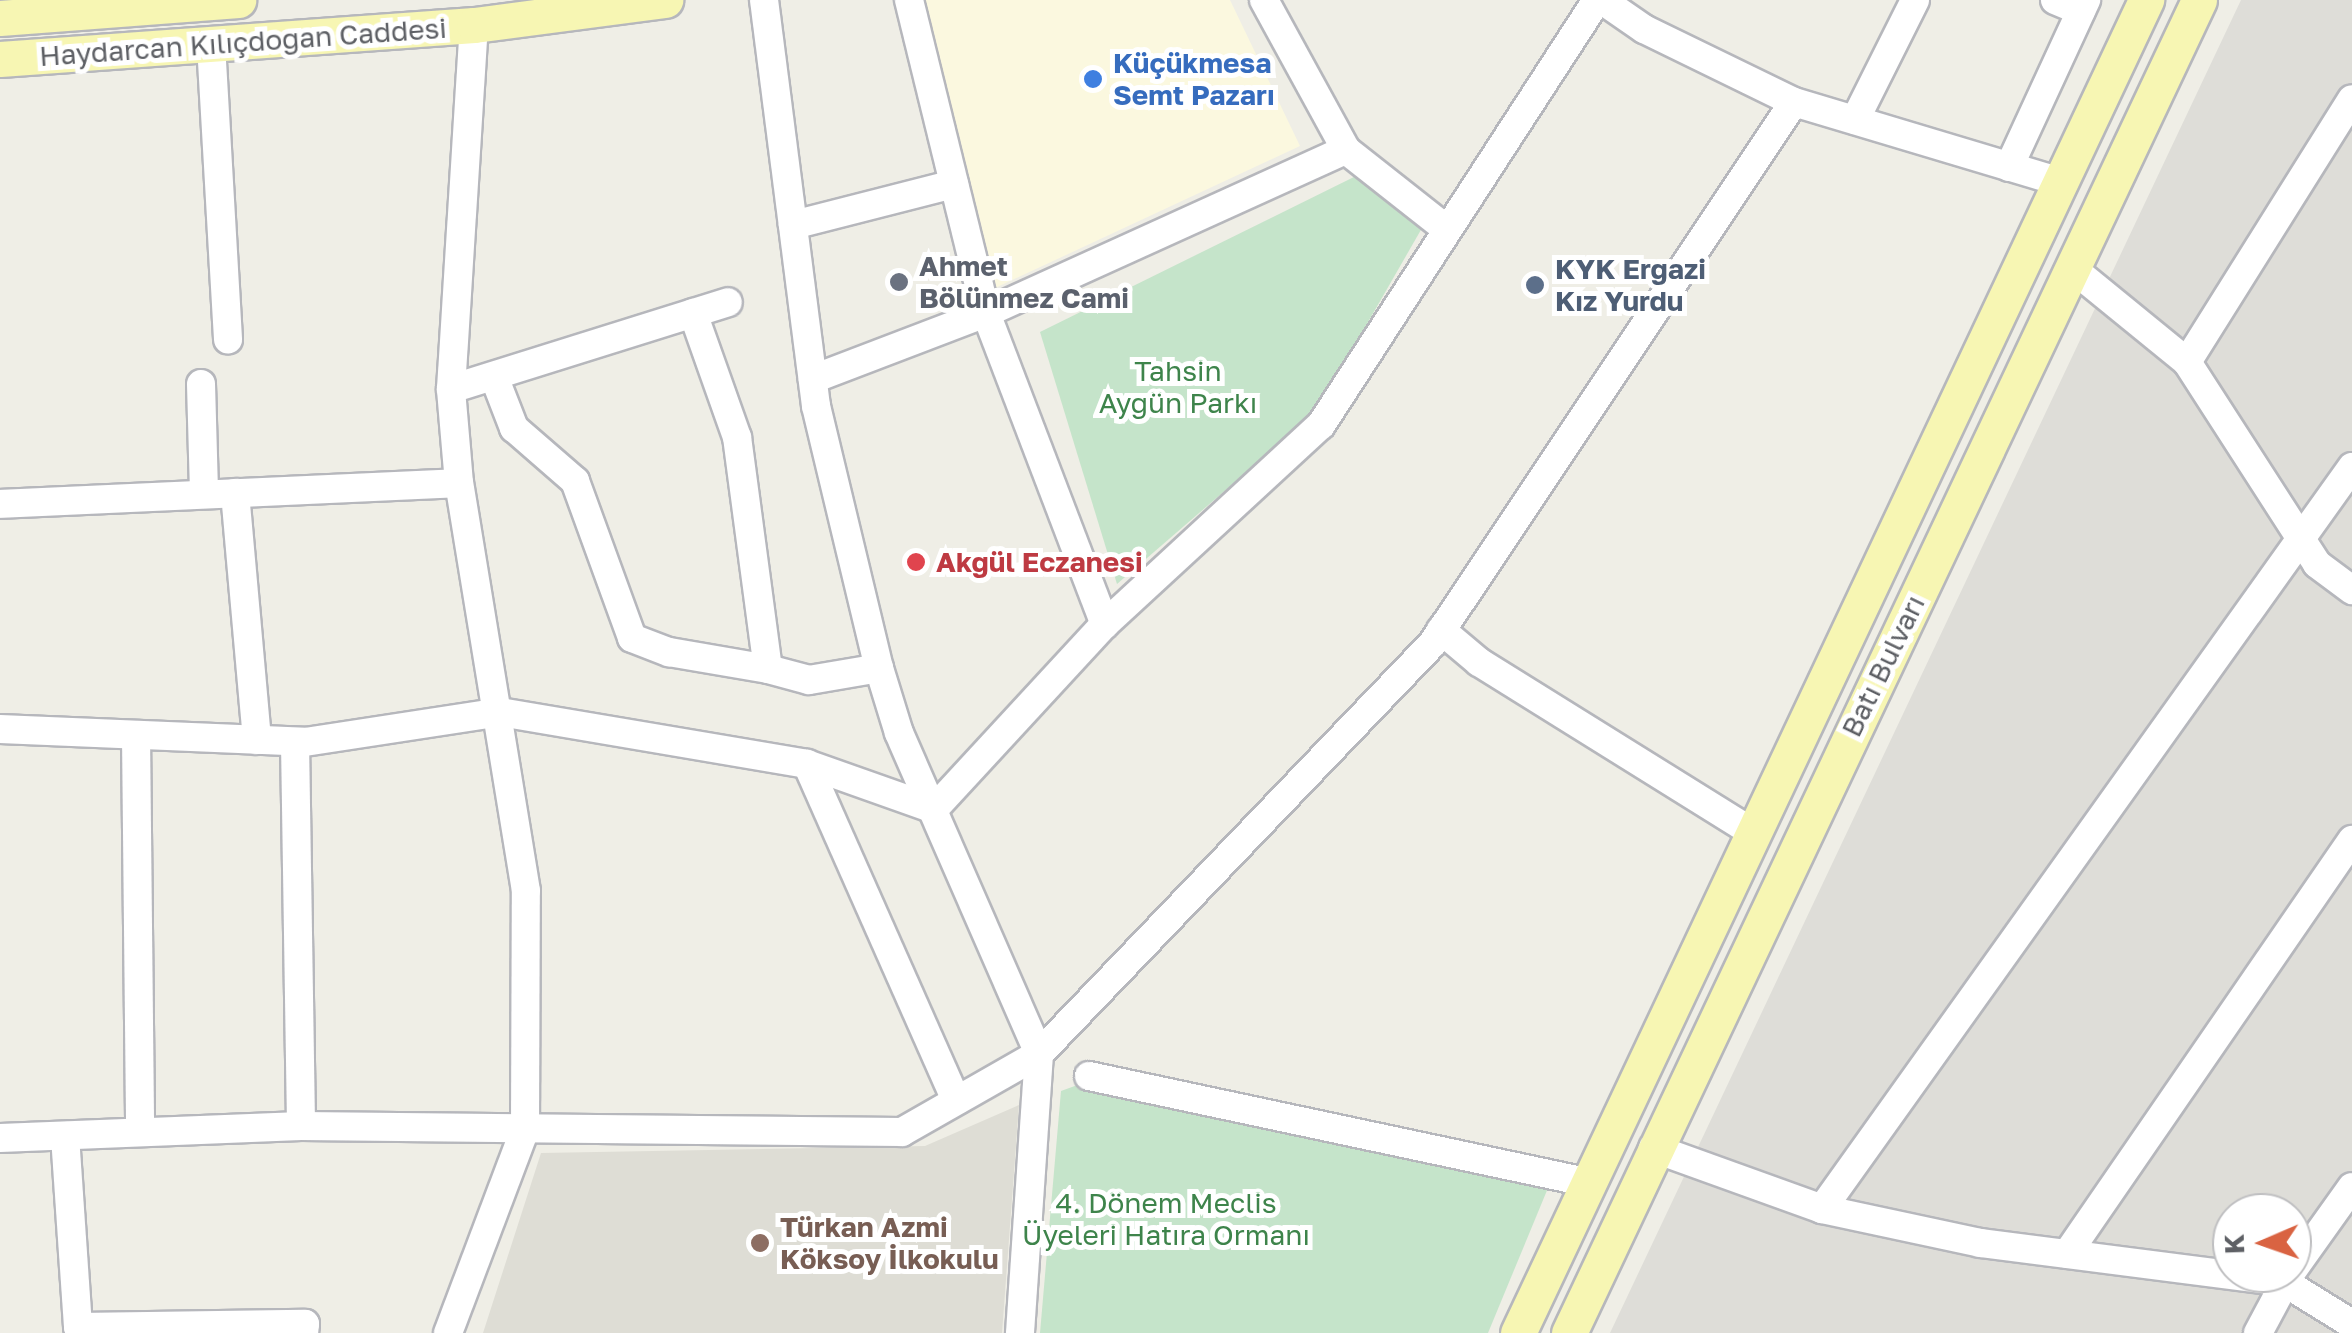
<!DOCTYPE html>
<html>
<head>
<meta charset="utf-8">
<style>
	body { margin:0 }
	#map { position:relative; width:2352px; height:1333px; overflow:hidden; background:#efeee6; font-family:"Golos Text",sans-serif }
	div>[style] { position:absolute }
	.commercial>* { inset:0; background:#fbf8df }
	.industrial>* { inset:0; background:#deddd8 }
	.education>* { inset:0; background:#deddd5 }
	.green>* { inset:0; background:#c5e4ca }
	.roads { filter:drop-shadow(2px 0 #b6b7bc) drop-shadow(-2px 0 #b6b7bc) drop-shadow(0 2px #b6b7bc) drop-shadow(0 -2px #b6b7bc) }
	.minor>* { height:28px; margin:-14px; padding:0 14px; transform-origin:14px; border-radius:14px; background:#fff }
	.major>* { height:35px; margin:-17.5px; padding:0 17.5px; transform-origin:17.5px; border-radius:17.5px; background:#f7f6b3 }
	.dots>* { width:28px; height:28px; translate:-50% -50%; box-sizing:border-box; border:5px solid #fff; border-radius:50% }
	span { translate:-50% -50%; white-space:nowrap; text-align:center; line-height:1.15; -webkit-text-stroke:10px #fff; paint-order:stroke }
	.street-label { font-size:28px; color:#5e6065 }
	.shop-label { font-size:28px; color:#366cbe; font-weight:700 }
	.left { translate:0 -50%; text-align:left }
	.worship-label { font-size:28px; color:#5b616d; font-weight:700 }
	.service-label { font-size:28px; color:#4e5e75; font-weight:700 }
	.park-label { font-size:28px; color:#3e844b }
	.health-label { font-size:28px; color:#be3a42; font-weight:700 }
	.education-label { font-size:28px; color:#785e54; font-weight:700 }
	.north { position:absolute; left:2212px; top:1193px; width:100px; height:100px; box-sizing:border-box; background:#fff; border:2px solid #bfbfc1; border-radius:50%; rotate:268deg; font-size:28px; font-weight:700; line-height:40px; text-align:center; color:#5e6065 }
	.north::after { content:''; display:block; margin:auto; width:35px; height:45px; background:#d96342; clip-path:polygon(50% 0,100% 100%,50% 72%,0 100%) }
</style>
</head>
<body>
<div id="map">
	<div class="commercial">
		<div style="clip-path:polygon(919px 0,1230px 0,1300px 146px,993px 289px)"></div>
	</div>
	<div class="industrial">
		<div style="clip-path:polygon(evenodd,2241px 0,2352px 0,2352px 1333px,1610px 1333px,2241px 0,2232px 1213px,2292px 1213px,2292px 1273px,2232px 1273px,2232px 1213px)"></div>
	</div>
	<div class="education">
		<div style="clip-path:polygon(1019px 1105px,1002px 1333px,483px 1333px,541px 1153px,925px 1146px)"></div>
	</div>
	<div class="green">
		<div style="clip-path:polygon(1362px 173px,1422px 228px,1317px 411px,1117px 584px,1040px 332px)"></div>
		<div style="clip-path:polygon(1083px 1083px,1548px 1188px,1488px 1333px,1040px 1333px,1061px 1091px)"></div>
	</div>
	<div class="roads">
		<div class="minor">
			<div style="left:764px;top:0;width:409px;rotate:82.7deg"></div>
			<div style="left:816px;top:406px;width:269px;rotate:76.5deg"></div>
			<div style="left:879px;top:668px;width:68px;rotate:72.9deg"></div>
			<div style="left:899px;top:733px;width:350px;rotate:66.4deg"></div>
			<div style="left:1039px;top:1054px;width:280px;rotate:93.9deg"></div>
			<div style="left:909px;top:0;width:322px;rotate:76.2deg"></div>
			<div style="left:986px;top:313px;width:333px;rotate:69.1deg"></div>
			<div style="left:1264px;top:0;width:171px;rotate:61.3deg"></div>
			<div style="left:1346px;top:150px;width:125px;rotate:38.2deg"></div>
			<div style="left:1602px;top:0;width:51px;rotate:34.6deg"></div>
			<div style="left:1644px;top:29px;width:167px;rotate:26deg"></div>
			<div style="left:2055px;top:0;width:28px;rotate:23deg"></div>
			<div style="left:211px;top:44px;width:296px;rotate:86.7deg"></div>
			<div style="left:1855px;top:120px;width:134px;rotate:-63.4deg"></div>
			<div style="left:2009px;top:167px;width:184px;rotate:-65.2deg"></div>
			<div style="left:793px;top:225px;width:166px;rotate:-14.3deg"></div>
			<div style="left:2073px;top:269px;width:147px;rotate:39.2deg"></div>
			<div style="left:2187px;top:362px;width:310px;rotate:-57.9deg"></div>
			<div style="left:693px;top:313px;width:132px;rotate:70.5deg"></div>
			<div style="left:737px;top:437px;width:234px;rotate:82.4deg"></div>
			<div style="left:768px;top:669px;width:42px;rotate:15deg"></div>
			<div style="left:809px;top:680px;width:71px;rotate:-9.7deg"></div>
			<div style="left:2187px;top:362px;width:240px;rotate:57.2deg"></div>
			<div style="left:2317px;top:564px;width:44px;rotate:36.6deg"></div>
			<div style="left:495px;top:379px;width:53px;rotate:68.8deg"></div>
			<div style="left:514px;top:428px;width:81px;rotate:41deg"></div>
			<div style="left:575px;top:481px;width:167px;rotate:70deg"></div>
			<div style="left:632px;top:638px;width:40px;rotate:21deg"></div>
			<div style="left:669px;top:652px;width:100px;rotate:9.7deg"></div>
			<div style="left:813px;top:379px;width:185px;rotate:-20.9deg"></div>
			<div style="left:986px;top:313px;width:395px;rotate:-24.4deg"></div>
			<div style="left:201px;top:384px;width:110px;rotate:88.4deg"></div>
			<div style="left:451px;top:389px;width:290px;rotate:-17.4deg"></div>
			<div style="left:235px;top:493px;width:248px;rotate:84.9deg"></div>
			<div style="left:0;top:504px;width:459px;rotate:-2.6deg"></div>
			<div style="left:1441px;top:630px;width:50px;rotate:40.1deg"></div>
			<div style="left:1479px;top:662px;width:322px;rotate:31.9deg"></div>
			<div style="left:0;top:729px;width:305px;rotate:2.4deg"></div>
			<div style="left:305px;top:742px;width:197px;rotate:-8.7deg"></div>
			<div style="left:500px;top:712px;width:311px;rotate:9.6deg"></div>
			<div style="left:807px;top:764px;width:135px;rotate:19.5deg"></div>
			<div style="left:934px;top:809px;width:252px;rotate:-47.3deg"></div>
			<div style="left:1105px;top:624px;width:294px;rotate:-42.7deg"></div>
			<div style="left:1321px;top:425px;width:507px;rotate:-57deg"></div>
			<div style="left:136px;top:735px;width:397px;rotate:89.4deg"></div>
			<div style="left:295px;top:742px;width:384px;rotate:89.1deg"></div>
			<div style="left:807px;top:764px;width:368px;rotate:66.1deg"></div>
			<div style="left:1089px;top:1076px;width:508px;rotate:12.04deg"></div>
			<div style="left:65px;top:1136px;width:191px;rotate:86.1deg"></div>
			<div style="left:78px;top:1327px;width:227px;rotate:-0.8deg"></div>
			<div style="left:305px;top:1324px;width:9px;rotate:96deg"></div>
			<div style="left:0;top:1138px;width:301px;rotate:-2.3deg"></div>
			<div style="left:301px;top:1126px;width:601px;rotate:0.57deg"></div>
			<div style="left:902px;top:1132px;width:158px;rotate:-29.7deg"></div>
			<div style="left:1039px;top:1054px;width:569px;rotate:-46.21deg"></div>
			<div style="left:1433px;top:643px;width:650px;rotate:-56.29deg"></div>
			<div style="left:1794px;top:102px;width:279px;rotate:16.7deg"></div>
			<div style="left:1653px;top:1148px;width:180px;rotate:19.8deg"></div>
			<div style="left:1822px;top:1209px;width:162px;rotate:12.1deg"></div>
			<div style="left:1980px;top:1243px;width:306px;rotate:7.3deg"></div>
			<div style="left:2284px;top:1282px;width:80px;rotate:31.7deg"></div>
			<div style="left:1822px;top:1209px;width:912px;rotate:-54.46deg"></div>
			<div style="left:2067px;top:1254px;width:503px;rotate:-55.46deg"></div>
			<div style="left:2292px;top:1271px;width:103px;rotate:-54.5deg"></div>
			<div style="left:448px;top:1333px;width:218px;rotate:-69.3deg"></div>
			<div style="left:525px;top:1129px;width:238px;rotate:-89.8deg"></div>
			<div style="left:526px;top:891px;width:413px;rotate:-99.3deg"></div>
			<div style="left:459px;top:483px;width:94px;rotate:-94.9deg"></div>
			<div style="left:451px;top:389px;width:365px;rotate:-86.4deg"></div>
			<div style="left:2258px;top:1333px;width:68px;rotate:-61.9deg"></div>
		</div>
		<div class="major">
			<div style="left:0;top:18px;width:239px;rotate:-4.3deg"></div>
			<div style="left:0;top:59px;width:475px;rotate:-4.1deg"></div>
			<div style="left:474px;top:25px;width:193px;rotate:-7.5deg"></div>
			<div style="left:1518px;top:1333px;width:1474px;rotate:-64.77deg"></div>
			<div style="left:1569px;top:1333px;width:1474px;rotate:-64.7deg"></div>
		</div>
	</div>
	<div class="dots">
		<div style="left:1093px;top:79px;background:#3f7fe0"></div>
		<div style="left:899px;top:282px;background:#6b7280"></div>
		<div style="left:1535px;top:285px;background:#5c6f8a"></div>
		<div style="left:916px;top:562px;background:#e0444e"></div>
		<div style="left:760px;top:1243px;background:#8d6e63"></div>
	</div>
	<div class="street-label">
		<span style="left:243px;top:42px;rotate:-4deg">Haydarcan Kılıçdoğan Caddesi</span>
		<span style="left:1883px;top:666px;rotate:-64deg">Batı Bulvarı</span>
	</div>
	<div class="shop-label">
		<span class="left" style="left:1113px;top:79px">Küçükmesa<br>Semt Pazarı</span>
	</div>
	<div class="worship-label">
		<span class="left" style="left:919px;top:282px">Ahmet<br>Bölünmez Cami</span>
	</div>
	<div class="service-label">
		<span class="left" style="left:1555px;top:285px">KYK Ergazi<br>Kız Yurdu</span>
	</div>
	<div class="park-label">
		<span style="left:1178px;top:387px">Tahsin<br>Aygün Parkı</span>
		<span style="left:1166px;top:1219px">4. Dönem Meclis<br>Üyeleri Hatıra Ormanı</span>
	</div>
	<div class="health-label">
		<span class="left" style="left:936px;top:562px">Akgül Eczanesi</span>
	</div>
	<div class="education-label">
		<span class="left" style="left:780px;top:1243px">Türkan Azmi<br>Köksoy İlkokulu</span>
	</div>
	<div class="north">K</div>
</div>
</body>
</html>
